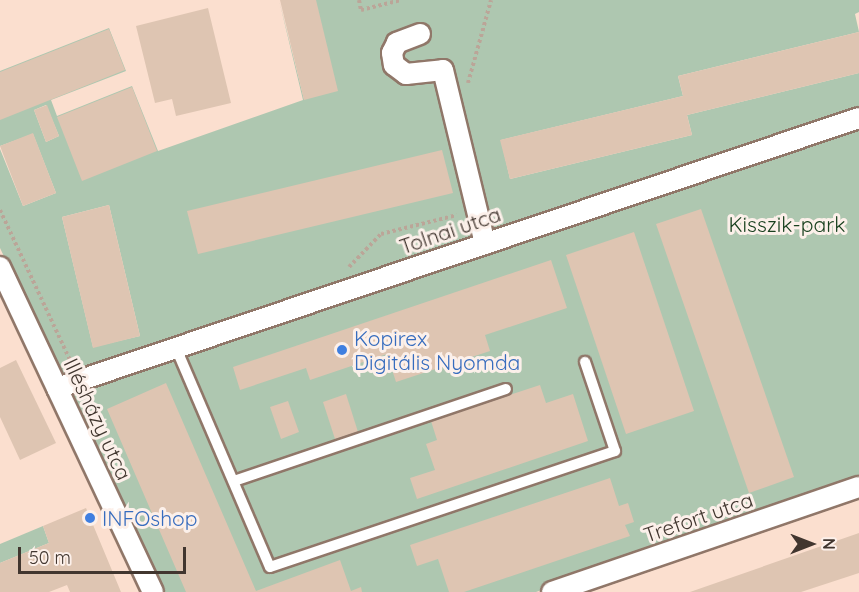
<!DOCTYPE html>
<html>
<head>
<meta charset="utf-8">
<style>
	body { margin:0 }
	#map { position:relative; width:859px; height:592px; overflow:hidden; background:#fbdfcf; font-family:Quicksand,sans-serif }
	div>[style] { position:absolute }
	.green>* { inset:0; background:#aec7b0 }
	.building>* { inset:0; background:#dec5b2 }
	.path>* { height:4px; margin-top:-2px; transform-origin:0; background:repeating-linear-gradient(90deg,#bba598 0 3px,transparent 0 6px) }
	.roads { filter:drop-shadow(2px 0 #907769) drop-shadow(-2px 0 #907769) drop-shadow(0 2px #907769) drop-shadow(0 -2px #907769) }
	.lane>* { height:10px; margin:-5px; padding:0 5px; transform-origin:5px; border-radius:5px; background:#fff }
	.street>* { height:20px; margin:-10px; padding:0 10px; transform-origin:10px; border-radius:10px; background:#fff }
	.dots>* { width:16px; height:16px; translate:-50% -50%; box-sizing:border-box; border:3px solid #fcf0ea; border-radius:50% }
	span { translate:-50% -50%; white-space:nowrap; text-align:center; line-height:1.15; -webkit-text-stroke:6px #fcf0ea; paint-order:stroke }
	.park-label { font-size:21px; color:#19411f }
	.street-label { font-size:21px; color:#41362f }
	.shop-label { font-size:21px; color:#366cbe }
	.left { translate:0 -50%; text-align:left }
	.north { position:absolute; left:781px; top:514px; width:60px; height:60px; -webkit-text-stroke:4px #fcf0ea; paint-order:stroke; rotate:90deg; font-size:16px; font-weight:700; line-height:24px; text-align:center; color:#41362f }
	.north::after { content:''; display:block; margin:auto; width:21px; height:27px; background:#41362f; clip-path:polygon(50% 0,100% 100%,50% 72%,0 100%) }
	.scale { position:absolute; left:18px; top:547px; width:168px; height:27px; box-sizing:border-box; border:3px solid #41362f; border-top:0; padding-left:8px; font-size:18px; line-height:21px; white-space:nowrap; color:#41362f; -webkit-text-stroke:4px #fcf0ea; paint-order:stroke }
</style>
</head>
<body>
<div id="map">
	<div class="green">
		<div style="clip-path:polygon(evenodd,279px 0,304px 99px,316px 0,859px 0,859px 12px,855px 14px,859px 32px,678px 76px,683px 96px,501px 140px,510px 179px,692px 135px,687px 115px,859px 73px,859px 110px,61px 377px,0 248px,0 149px,23px 206px,56px 193px,33px 134px,0 146px,0 71px,109px 28px,126px 71px,51px 100px,57px 116px,132px 86px,158px 151px,303px 100px,279px 0,46px 105px,59px 136px,46px 142px,34px 110px,46px 105px,279px 0,109px 205px,140px 336px,93px 347px,62px 217px,109px 205px)"></div>
		<div style="clip-path:polygon(859px 123px,859px 481px,536px 592px,159px 592px,64px 389px)"></div>
		<div style="clip-path:polygon(43px 526px,49px 543px,0 563px,0 544px)"></div>
	</div>
	<div class="building">
		<div style="clip-path:polygon(280px 0,316px 0,338px 91px,304px 100px)"></div>
		<div style="clip-path:polygon(208px 8px,231px 103px,176px 116px,172px 99px,155px 103px,136px 26px)"></div>
		<div style="clip-path:polygon(109px 29px,125px 70px,0 120px,0 72px)"></div>
		<div style="clip-path:polygon(859px 32px,859px 73px,687px 115px,692px 135px,510px 179px,500px 140px,683px 96px,678px 76px)"></div>
		<div style="clip-path:polygon(132px 87px,157px 151px,82px 181px,57px 117px)"></div>
		<div style="clip-path:polygon(47px 105px,59px 136px,46px 142px,34px 110px)"></div>
		<div style="clip-path:polygon(33px 133px,56px 193px,23px 206px,0 146px)"></div>
		<div style="clip-path:polygon(442px 150px,453px 193px,198px 254px,187px 211px)"></div>
		<div style="clip-path:polygon(109px 205px,140px 336px,93px 348px,62px 217px)"></div>
		<div style="clip-path:polygon(701px 209px,794px 477px,749px 493px,656px 224px)"></div>
		<div style="clip-path:polygon(634px 232px,694px 411px,626px 434px,566px 255px)"></div>
		<div style="clip-path:polygon(551px 260px,567px 308px,485px 335px,490px 351px,396px 382px,387px 354px,310px 380px,306px 368px,240px 390px,233px 367px)"></div>
		<div style="clip-path:polygon(16px 360px,56px 443px,20px 460px,0 417px,0 368px)"></div>
		<div style="clip-path:polygon(166px 383px,256px 591px,340px 560px,351px 591px,361px 587px,362px 592px,186px 592px,107px 409px)"></div>
		<div style="clip-path:polygon(540px 385px,546px 403px,573px 394px,588px 441px,417px 499px,410px 478px,435px 470px,426px 444px,437px 440px,431px 421px)"></div>
		<div style="clip-path:polygon(346px 394px,358px 432px,335px 439px,323px 402px)"></div>
		<div style="clip-path:polygon(288px 401px,299px 432px,281px 439px,270px 407px)"></div>
		<div style="clip-path:polygon(610px 478px,619px 506px,628px 503px,634px 522px,625px 525px,630px 536px,464px 592px,449px 592px,438px 559px,417px 566px,410px 545px)"></div>
		<div style="clip-path:polygon(86px 508px,121px 592px,70px 592px,67px 585px,49px 592px,0 592px,0 563px,49px 543px,43px 526px)"></div>
		<div style="clip-path:polygon(859px 533px,859px 573px,801px 592px,690px 592px)"></div>
	</div>
	<div class="path">
		<div style="left:359px;top:0;width:10px;rotate:79deg"></div>
		<div style="left:361px;top:10px;width:41px;rotate:-14deg"></div>
		<div style="left:468px;top:83px;width:86px;rotate:-74.5deg"></div>
		<div style="left:0;top:210px;width:168px;rotate:65deg"></div>
		<div style="left:349px;top:267px;width:46px;rotate:-45.9deg"></div>
		<div style="left:381px;top:234px;width:78px;rotate:-14deg"></div>
	</div>
	<div class="roads">
		<div class="lane">
			<div style="left:176px;top:348px;width:238px;rotate:66.8deg"></div>
			<div style="left:270px;top:567px;width:364px;rotate:-18.6deg"></div>
			<div style="left:615px;top:451px;width:94px;rotate:-108.6deg"></div>
			<div style="left:234px;top:481px;width:287px;rotate:-18.7deg"></div>
		</div>
		<div class="street">
			<div style="left:420px;top:34px;width:25px;rotate:159deg"></div>
			<div style="left:397px;top:43px;width:11px;rotate:117deg"></div>
			<div style="left:392px;top:53px;width:12px;rotate:81deg"></div>
			<div style="left:394px;top:65px;width:15px;rotate:37deg"></div>
			<div style="left:406px;top:74px;width:37px;rotate:-6deg"></div>
			<div style="left:443px;top:70px;width:179px;rotate:76.4deg"></div>
			<div style="left:0;top:267px;width:359px;rotate:64.8deg"></div>
			<div style="left:57px;top:388px;width:846px;rotate:-18.61deg"></div>
			<div style="left:552px;top:592px;width:324px;rotate:-18.9deg"></div>
		</div>
	</div>
	<div class="dots">
		<div style="left:342px;top:350px;background:#3f7fe0"></div>
		<div style="left:90px;top:518px;background:#3f7fe0"></div>
	</div>
	<div class="park-label">
		<span style="left:787px;top:224px">Kisszik-park</span>
	</div>
	<div class="street-label">
		<span style="left:450px;top:230px;rotate:-19deg">Tolnai utca</span>
		<span style="left:98px;top:419px;rotate:65deg">Illésházy utca</span>
		<span style="left:698px;top:517px;rotate:-19deg">Trefort utca</span>
	</div>
	<div class="shop-label">
		<span class="left" style="left:354px;top:350px">Kopirex<br>Digitális Nyomda</span>
		<span class="left" style="left:102px;top:518px">INFOshop</span>
	</div>
	<div class="north">N</div>
	<div class="scale">50 m</div>
</div>
</body>
</html>
